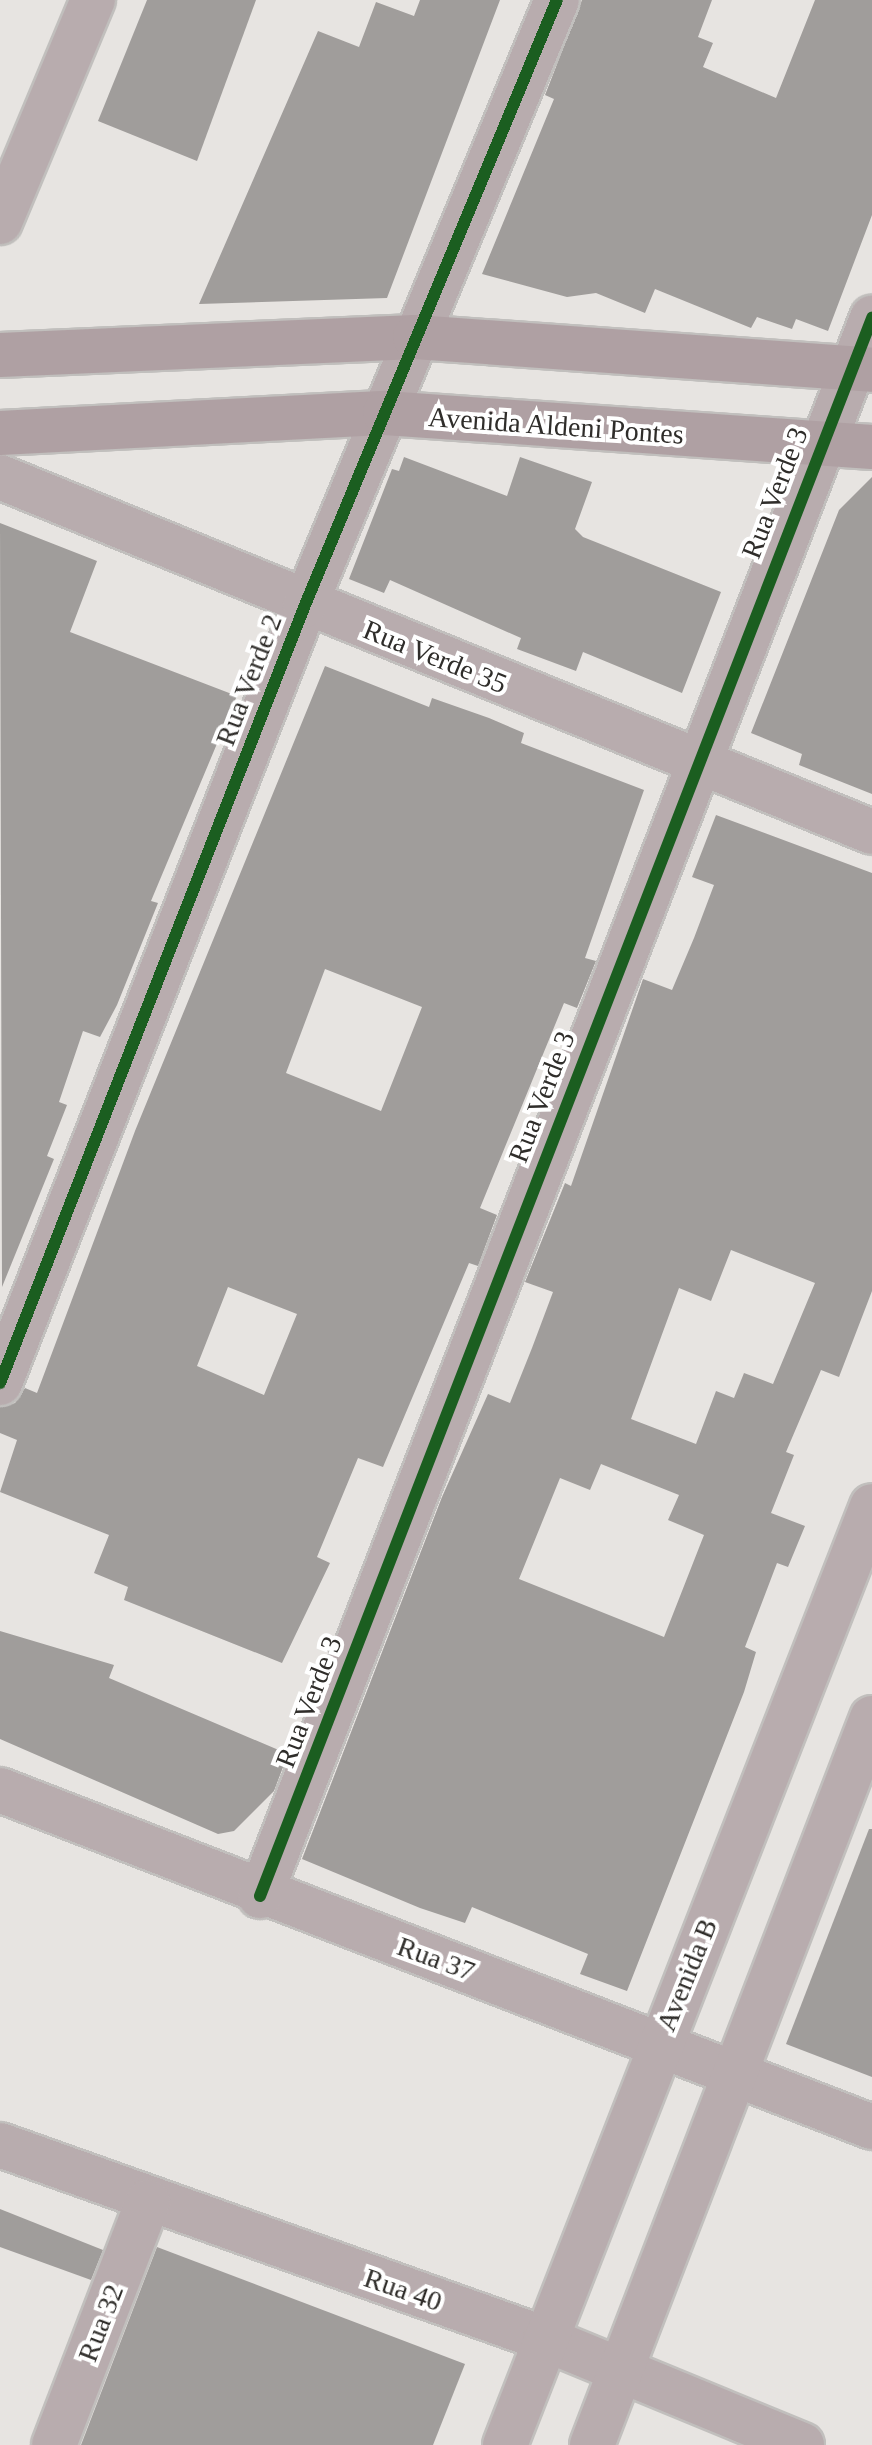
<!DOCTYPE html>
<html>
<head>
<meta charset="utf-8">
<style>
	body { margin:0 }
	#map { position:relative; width:872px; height:2445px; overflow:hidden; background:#e7e4e1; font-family:"Times New Roman",serif }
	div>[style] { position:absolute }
	.building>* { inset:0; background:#a09d9b }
	.roads { filter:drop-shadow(2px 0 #c1bfbd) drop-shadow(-2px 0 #c1bfbd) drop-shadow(0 2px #c1bfbd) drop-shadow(0 -2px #c1bfbd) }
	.minor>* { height:44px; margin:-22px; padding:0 22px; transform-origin:22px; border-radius:22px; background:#b8acae }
	.secondary>* { height:44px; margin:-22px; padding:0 22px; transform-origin:22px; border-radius:22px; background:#afa0a3 }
	.cycleway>* { height:12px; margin:-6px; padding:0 6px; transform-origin:6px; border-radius:6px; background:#1b5e20 }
	span { translate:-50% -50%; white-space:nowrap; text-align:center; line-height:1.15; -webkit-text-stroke:8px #fff; paint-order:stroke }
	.street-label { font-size:28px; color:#2f2d2a }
</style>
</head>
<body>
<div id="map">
	<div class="building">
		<div style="clip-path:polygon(147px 0,256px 0,197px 161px,98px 121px)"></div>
		<div style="clip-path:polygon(420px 0,500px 0,387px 298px,199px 304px,318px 31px,359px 47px,376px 2px,414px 16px)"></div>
		<div style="clip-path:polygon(582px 0,712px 0,698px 37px,713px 43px,703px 67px,776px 98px,815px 0,872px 0,872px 215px,828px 331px,796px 319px,792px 329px,757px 317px,751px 328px,655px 289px,645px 313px,596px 293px,567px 297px,482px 274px,554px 99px,545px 95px)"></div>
		<div style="clip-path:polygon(404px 457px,507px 496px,520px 457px,592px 482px,575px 529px,583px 537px,721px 592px,682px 693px,583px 652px,576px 671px,517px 649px,521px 638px,390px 580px,384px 593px,349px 579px,392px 469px,399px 471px)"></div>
		<div style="clip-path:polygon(872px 477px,872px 794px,799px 765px,802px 754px,751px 733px,839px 510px)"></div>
		<div style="clip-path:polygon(0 523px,97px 561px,70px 632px,237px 696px,151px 901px,158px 903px,117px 1005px,100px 1037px,83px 1031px,59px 1102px,67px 1105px,47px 1156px,54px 1159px,2px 1287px)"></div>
		<div style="clip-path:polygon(evenodd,325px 666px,429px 707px,432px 698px,489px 718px,524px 733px,521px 743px,644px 790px,585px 958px,596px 961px,577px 1008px,564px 1003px,480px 1208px,497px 1215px,478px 1266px,469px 1263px,383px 1467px,358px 1458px,317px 1557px,330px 1563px,282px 1663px,124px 1600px,128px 1587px,94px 1573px,109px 1535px,0 1492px,17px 1440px,0 1433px,0 1407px,15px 1403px,25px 1388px,37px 1393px,135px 1131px,325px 666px,325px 969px,422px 1007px,381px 1111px,286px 1073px,325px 969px,325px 666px,228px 1287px,297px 1314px,264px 1395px,197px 1366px,228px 1287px)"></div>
		<div style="clip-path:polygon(evenodd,716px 815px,872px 873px,872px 1291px,839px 1377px,821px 1370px,786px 1452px,794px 1455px,771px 1513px,805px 1526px,788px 1567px,777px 1563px,745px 1647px,756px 1652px,744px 1692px,627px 1991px,580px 1974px,588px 1954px,472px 1907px,465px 1923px,420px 1908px,302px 1859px,442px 1497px,488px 1394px,510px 1403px,532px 1348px,553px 1292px,525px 1282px,565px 1183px,571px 1186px,643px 979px,672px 990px,694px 938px,714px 885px,692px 877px,716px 815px,731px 1250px,815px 1283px,773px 1384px,744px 1373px,734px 1398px,716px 1391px,696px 1444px,631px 1419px,679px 1288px,711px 1301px,731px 1250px,716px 815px,601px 1464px,679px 1495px,668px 1520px,704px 1535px,664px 1637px,519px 1579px,560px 1478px,590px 1490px,601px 1464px)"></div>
		<div style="clip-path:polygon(0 1631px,114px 1665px,109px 1678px,288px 1754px,274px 1791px,234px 1831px,218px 1834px,0 1739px)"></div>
		<div style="clip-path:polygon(869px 1829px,872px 1829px,872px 2077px,786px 2044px)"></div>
		<div style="clip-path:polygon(0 2209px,103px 2250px,91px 2280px,0 2247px)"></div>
		<div style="clip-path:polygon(157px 2247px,465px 2364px,433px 2445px,81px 2445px)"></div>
	</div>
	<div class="roads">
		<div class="minor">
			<div style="left:0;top:222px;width:241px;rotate:-67.3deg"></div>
			<div style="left:0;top:477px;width:941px;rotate:22.15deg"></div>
			<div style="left:0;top:1383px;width:836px;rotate:-68.59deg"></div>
			<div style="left:305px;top:605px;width:655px;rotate:-67.39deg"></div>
			<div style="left:0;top:1790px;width:935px;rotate:21.13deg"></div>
			<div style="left:260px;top:1896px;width:1693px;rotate:-68.8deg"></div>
			<div style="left:0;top:2145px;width:578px;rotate:19.59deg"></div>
			<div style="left:545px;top:2339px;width:278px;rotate:22.4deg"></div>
			<div style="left:54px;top:2445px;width:261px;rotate:-68.9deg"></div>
			<div style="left:505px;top:2445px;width:1008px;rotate:-68.65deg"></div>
			<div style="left:592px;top:2445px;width:779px;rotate:-68.94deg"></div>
		</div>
		<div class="secondary">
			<div style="left:0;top:355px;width:415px;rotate:-2.5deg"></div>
			<div style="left:415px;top:337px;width:458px;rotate:4.1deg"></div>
			<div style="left:0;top:433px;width:386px;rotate:-3deg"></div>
			<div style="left:385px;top:413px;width:488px;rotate:4deg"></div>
		</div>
	</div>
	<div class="cycleway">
		<div style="left:0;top:1383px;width:836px;rotate:-68.59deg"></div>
		<div style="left:305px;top:605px;width:655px;rotate:-67.39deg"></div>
		<div style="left:260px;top:1896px;width:1693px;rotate:-68.8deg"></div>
	</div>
	<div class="street-label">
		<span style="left:556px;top:426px;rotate:4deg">Avenida Aldeni Pontes</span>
		<span style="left:775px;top:493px;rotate:-69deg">Rua Verde 3</span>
		<span style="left:435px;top:657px;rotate:22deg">Rua Verde 35</span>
		<span style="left:249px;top:680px;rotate:-69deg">Rua Verde 2</span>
		<span style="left:542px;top:1097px;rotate:-69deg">Rua Verde 3</span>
		<span style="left:309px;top:1702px;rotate:-69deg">Rua Verde 3</span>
		<span style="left:436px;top:1959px;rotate:20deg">Rua 37</span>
		<span style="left:687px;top:1975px;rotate:-68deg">Avenida B</span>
		<span style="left:403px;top:2290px;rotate:19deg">Rua 40</span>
		<span style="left:101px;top:2323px;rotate:-69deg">Rua 32</span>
	</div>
</div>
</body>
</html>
